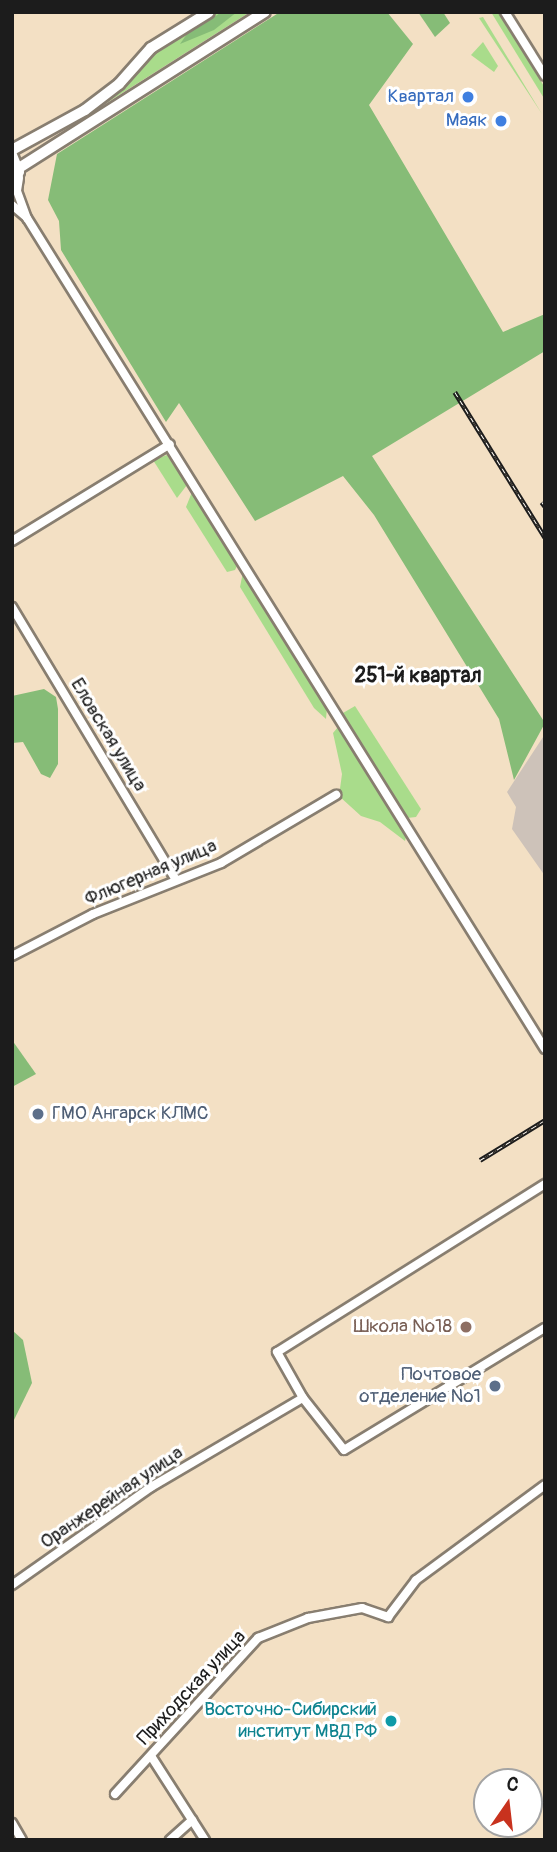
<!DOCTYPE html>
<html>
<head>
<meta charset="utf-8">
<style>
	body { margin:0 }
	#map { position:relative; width:557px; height:1852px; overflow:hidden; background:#f3e0c4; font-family:Pangolin,sans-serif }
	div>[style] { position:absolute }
	.industrial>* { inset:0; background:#cdc2b9 }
	.green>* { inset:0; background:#a9dc8b }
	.forest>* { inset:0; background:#86bc77 }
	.roads { filter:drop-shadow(2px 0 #887e70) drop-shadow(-2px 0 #887e70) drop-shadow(0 2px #887e70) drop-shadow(0 -2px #887e70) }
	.minor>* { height:8px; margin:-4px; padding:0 4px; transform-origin:4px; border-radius:4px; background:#fff }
	.secondary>* { height:10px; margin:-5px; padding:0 5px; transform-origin:5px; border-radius:5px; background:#fff }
	.rail>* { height:4.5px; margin-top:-2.25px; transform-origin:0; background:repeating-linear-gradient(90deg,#fff 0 5px,#1c1c1c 0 10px); box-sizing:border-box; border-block:2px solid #1c1c1c }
	.dots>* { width:19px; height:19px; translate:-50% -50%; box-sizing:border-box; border:4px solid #fff; border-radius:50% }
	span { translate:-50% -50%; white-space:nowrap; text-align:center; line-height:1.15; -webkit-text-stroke:6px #fff; paint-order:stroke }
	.shop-label { font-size:19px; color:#366cbe }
	.right { translate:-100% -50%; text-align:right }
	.street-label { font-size:19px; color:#1c1c1c }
	.service-label { font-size:19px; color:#4e5e75 }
	.left { translate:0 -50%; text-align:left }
	.education-label { font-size:19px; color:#785e54 }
	.culture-label { font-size:19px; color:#0d838f }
	.neighbourhood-label { font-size:21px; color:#1c1c1c; font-weight:700 }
	.frame { position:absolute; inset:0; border:14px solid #1c1c1c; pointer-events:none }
	.north { position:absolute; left:473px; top:1768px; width:70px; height:70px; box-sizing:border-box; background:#fff; border:2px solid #a4a4a4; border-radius:50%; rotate:14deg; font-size:19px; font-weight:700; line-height:28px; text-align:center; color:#1c1c1c }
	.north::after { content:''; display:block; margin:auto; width:24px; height:32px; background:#c8321e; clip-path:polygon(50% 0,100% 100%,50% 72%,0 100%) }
</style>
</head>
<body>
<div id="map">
	<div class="industrial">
		<div style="clip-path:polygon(545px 734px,545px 876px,512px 829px,516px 807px,507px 792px)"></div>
	</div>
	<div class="green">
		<div style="clip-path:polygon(215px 12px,250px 12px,97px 109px,152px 53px)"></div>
		<div style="clip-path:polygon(491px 12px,500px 12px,545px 88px,545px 100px)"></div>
		<div style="clip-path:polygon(483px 17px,542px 114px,479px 18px)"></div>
		<div style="clip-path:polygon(483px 42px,498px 66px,494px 72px,471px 55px)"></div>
		<div style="clip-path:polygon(167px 455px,187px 485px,177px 498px,153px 460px)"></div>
		<div style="clip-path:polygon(192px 492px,238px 564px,235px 570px,227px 572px,186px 507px)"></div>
		<div style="clip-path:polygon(243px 572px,327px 708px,326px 719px,314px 708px,240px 587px)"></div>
		<div style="clip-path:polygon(355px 706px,421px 809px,416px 817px,407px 818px,343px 713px)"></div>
		<div style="clip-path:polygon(338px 727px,406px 837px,405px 841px,380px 822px,361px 816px,339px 796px,342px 774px,333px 733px)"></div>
	</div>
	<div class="forest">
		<div style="clip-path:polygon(222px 12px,237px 12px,214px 30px,180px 44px,187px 34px)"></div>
		<div style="clip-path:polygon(280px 12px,387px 12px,413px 44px,369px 105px,503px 332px,545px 314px,545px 351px,372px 456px,545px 723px,514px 780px,499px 719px,374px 515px,343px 476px,255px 521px,179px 403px,166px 422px,61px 250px,59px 221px,48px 200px,57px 154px)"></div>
		<div style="clip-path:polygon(418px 12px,443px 12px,450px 23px,435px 37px)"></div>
		<div style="clip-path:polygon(44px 689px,56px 697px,58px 709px,58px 764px,50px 778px,41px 774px,23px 742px,12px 743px,12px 696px)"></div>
		<div style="clip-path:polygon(12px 1040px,36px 1074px,12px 1087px)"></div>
		<div style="clip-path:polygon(12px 1330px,23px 1340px,32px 1383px,12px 1424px)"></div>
	</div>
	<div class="roads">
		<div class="minor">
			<div style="left:505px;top:12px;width:75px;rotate:58deg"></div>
			<div style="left:19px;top:178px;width:13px;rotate:99deg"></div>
			<div style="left:17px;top:191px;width:29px;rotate:70deg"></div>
			<div style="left:27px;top:218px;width:979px;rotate:58.06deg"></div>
			<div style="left:12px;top:205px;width:17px;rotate:40deg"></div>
			<div style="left:12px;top:541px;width:185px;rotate:-31.5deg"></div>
			<div style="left:12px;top:607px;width:318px;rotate:59deg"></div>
			<div style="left:12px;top:956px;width:91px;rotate:-27.4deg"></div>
			<div style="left:93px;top:914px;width:138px;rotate:-21.7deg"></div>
			<div style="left:221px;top:863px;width:134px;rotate:-30.6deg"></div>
			<div style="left:545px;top:1184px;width:316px;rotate:147.9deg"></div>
			<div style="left:277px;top:1352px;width:53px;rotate:60.5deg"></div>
			<div style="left:303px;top:1398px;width:66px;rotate:51.7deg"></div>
			<div style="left:344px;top:1450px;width:235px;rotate:-31.3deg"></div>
			<div style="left:12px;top:1585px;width:170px;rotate:-35.2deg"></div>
			<div style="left:151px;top:1487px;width:176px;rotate:-30.4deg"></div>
			<div style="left:151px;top:1756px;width:100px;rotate:57.3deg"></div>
			<div style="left:115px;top:1794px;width:212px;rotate:-47.5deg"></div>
			<div style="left:258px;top:1638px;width:54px;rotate:-21.8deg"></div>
			<div style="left:308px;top:1618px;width:55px;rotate:-10.5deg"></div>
			<div style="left:362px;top:1608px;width:28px;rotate:19deg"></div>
			<div style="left:388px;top:1617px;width:46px;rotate:-52.9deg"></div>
			<div style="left:416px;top:1580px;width:160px;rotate:-36.4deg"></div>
			<div style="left:12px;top:1823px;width:20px;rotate:60deg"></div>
			<div style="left:170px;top:1840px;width:30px;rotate:-42deg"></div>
		</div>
		<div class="secondary">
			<div style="left:12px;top:150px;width:83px;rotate:-28.7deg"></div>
			<div style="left:85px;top:110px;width:43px;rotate:-37.4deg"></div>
			<div style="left:119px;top:84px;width:48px;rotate:-48.4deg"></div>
			<div style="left:151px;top:48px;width:68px;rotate:-31.8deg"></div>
			<div style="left:12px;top:155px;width:18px;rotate:68deg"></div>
			<div style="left:19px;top:172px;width:17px;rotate:115deg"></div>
			<div style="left:19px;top:168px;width:291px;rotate:-32.4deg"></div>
		</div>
	</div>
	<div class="rail">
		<div style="left:455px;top:392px;width:171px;rotate:58.2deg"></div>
		<div style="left:542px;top:502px;width:5px;rotate:53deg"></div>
		<div style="left:480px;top:1160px;width:76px;rotate:-31.6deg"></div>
	</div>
	<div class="dots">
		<div style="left:468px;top:97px;background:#3f7fe0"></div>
		<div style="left:501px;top:121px;background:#3f7fe0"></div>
		<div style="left:38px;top:1114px;background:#5c6f8a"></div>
		<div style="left:466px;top:1327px;background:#8d6e63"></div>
		<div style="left:495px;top:1386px;background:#5c6f8a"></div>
		<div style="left:391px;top:1721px;background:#0f9aa8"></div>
	</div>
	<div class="shop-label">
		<span class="right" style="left:454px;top:97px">Квартал</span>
		<span class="right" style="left:487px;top:121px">Маяк</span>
	</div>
	<div class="street-label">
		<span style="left:108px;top:735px;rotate:59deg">Еловская улица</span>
		<span style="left:151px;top:873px;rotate:-23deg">Флюгерная улица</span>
		<span style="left:112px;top:1498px;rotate:-34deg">Оранжерейная улица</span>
		<span style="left:192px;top:1688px;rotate:-47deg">Приходская улица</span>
	</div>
	<div class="service-label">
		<span class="left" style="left:52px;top:1114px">ГМО Ангарск КЛМС</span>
		<span class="right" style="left:481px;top:1386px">Почтовое<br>отделение №1</span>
	</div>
	<div class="education-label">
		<span class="right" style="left:452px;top:1327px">Школа №18</span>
	</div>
	<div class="culture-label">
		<span class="right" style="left:377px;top:1721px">Восточно-Сибирский<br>институт МВД РФ</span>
	</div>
	<div class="neighbourhood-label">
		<span style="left:418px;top:676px">251-й квартал</span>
	</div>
	<div class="frame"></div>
	<div class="north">С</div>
</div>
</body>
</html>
